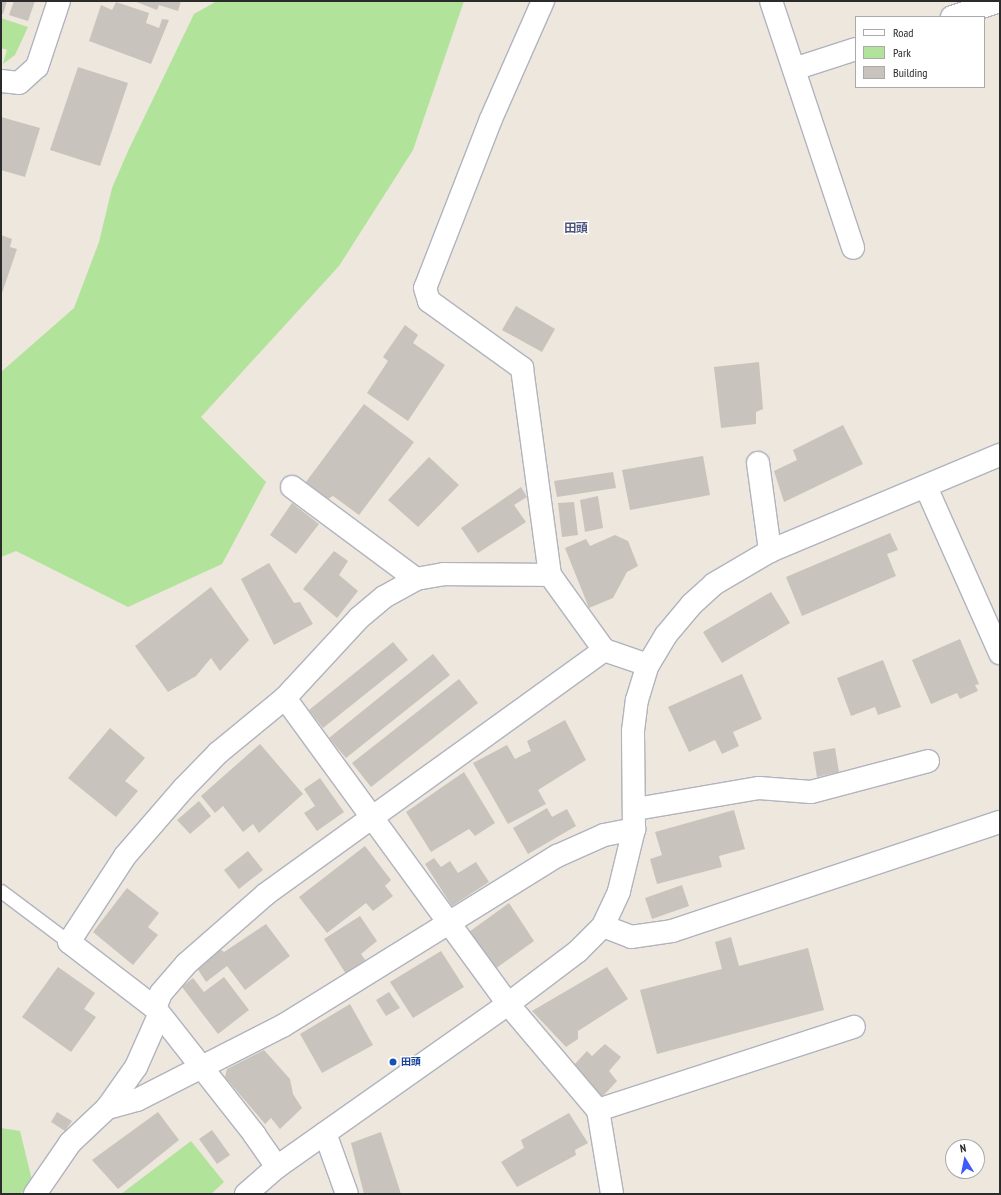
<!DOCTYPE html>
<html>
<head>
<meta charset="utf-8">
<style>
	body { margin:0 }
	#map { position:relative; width:1001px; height:1195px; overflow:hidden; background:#ede7dd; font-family:"PT Sans Narrow","Noto Sans JP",sans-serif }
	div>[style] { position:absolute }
	.green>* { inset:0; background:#b1e39a }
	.building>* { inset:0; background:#c8c3bd }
	.roads { filter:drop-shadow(1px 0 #b1b3be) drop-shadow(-1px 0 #b1b3be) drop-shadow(0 1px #b1b3be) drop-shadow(0 -1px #b1b3be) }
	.service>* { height:13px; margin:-6.5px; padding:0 6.5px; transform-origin:6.5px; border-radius:6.5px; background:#fff }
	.minor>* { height:22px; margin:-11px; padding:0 11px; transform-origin:11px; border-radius:11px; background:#fff }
	.tertiary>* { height:22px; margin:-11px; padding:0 11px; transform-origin:11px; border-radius:11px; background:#fff }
	.dots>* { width:11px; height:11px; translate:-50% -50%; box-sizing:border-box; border:2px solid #fff; border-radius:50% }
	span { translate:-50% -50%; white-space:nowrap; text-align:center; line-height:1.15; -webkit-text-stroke:3px #fff; paint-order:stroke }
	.transit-label { font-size:10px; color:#164399; font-weight:700 }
	.left { translate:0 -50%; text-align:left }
	.quarter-label { font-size:12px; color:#4b537c; font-weight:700 }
	.frame { position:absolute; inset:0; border:2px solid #2b2b2b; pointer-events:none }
	.legend { position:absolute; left:855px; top:16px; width:130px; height:72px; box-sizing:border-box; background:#fff; border:1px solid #aaa; margin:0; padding:5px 7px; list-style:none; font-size:12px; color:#2b2b2b }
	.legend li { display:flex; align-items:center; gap:8px; height:20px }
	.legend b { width:20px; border:1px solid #aaa }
	.north { position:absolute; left:945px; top:1139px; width:40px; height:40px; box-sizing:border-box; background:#fff; border:1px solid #aaa; border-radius:50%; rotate:350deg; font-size:11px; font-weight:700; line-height:16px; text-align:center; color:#2b2b2b }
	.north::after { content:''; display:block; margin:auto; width:14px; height:18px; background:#3f5cf8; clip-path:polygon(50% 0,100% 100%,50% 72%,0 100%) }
</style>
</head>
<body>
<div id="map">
	<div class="green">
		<div style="clip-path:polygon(217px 1px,464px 1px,413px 150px,339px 266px,201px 417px,266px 482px,222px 564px,128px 607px,16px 551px,1px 557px,1px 372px,74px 308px,99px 242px,112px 188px,128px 151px,194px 14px)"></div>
		<div style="clip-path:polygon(1px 18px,28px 27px,15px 55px,3px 64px,7px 50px,1px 48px)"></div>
		<div style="clip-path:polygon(1px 1128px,20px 1131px,32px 1180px,21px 1194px,1px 1194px)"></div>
		<div style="clip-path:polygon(191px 1141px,224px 1182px,211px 1194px,121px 1194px)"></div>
	</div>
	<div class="building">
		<div style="clip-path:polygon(1px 1px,7px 1px,3px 14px,1px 13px)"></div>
		<div style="clip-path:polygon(14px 1px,35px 1px,28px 21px,9px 15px)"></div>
		<div style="clip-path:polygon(134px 1px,181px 1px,178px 11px,159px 5px,157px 10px)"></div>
		<div style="clip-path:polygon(116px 2px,149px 13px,146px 23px,159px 28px,162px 19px,169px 20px,151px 64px,89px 41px,101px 5px,112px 10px)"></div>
		<div style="clip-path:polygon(78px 67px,128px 83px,100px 166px,50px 150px)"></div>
		<div style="clip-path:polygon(1px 117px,40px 128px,25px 177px,1px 170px)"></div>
		<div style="clip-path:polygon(1px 235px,12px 239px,10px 247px,17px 249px,1px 296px)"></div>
		<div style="clip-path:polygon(516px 306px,555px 329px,542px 352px,502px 330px)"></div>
		<div style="clip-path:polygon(405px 325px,418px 335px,413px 343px,445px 365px,408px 421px,367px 393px,388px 361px,383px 357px)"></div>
		<div style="clip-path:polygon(759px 362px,763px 409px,756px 412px,756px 424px,721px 428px,714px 367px)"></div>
		<div style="clip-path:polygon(364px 404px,414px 442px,359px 515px,333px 496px,328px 499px,306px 482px)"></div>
		<div style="clip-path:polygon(843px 425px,863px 464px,784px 502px,774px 471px,797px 460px,793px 450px)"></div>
		<div style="clip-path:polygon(703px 456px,710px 495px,630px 510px,622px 470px)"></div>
		<div style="clip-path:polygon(429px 457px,459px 485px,418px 527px,388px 500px)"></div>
		<div style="clip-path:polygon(613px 472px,616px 488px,557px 497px,554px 481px)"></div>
		<div style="clip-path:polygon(521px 487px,527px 497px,514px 505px,526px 522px,478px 553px,461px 528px)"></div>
		<div style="clip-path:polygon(598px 496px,603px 528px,585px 532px,580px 500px)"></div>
		<div style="clip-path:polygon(574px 502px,578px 535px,562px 537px,558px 503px)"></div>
		<div style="clip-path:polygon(292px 503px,319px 524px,296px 554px,270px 535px)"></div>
		<div style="clip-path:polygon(890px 533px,898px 550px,887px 554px,896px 576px,802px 616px,786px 577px)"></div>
		<div style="clip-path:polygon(615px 535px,628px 541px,638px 566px,627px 572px,613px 598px,589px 608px,565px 548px,586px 539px,590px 546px)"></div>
		<div style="clip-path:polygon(334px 551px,348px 561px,339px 575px,358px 591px,337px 618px,303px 589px)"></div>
		<div style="clip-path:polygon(269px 563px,294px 603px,300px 602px,313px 624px,274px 645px,241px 579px)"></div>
		<div style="clip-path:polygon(211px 587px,249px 640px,220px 671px,211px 658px,196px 676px,168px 692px,135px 646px)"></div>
		<div style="clip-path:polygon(771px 592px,790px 623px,722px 663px,703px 632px)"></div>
		<div style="clip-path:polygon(960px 639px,979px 684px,975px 685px,978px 691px,960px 699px,957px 693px,931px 704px,912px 660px)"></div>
		<div style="clip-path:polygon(393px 642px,408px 660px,323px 728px,309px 710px)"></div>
		<div style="clip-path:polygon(433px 654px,450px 675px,346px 758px,329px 738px)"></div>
		<div style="clip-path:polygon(883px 660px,901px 707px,878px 715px,875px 707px,851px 716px,837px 678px)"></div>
		<div style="clip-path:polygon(742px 674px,762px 719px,733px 732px,739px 746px,722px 754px,715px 740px,689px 752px,668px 707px)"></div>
		<div style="clip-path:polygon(459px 679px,478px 703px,371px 787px,352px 763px)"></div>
		<div style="clip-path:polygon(565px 720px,586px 760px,538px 790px,546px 804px,508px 824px,473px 763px,507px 745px,515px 759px,531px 751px,527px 741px)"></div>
		<div style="clip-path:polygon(110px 728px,145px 758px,125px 781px,138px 791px,116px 817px,68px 778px)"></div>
		<div style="clip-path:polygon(260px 744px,303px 794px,259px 833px,253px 824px,243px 832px,223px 806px,215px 813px,201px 796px)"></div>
		<div style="clip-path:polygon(835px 748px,839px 772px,817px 777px,813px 752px)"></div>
		<div style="clip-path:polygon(464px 772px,495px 823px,475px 836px,469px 829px,431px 852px,406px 812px)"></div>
		<div style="clip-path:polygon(320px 778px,344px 812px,317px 831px,304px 813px,315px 806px,304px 789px)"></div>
		<div style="clip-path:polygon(199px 801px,211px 816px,190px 834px,177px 820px)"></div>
		<div style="clip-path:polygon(547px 808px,552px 817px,567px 809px,576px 826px,528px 854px,513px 828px)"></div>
		<div style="clip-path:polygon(734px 810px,745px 849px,719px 856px,722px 867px,657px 884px,650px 859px,662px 855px,655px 832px)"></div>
		<div style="clip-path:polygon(365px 846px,391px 880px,385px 886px,393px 896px,373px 911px,366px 903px,327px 933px,299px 897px)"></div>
		<div style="clip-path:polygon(248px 851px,263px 870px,239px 889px,224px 870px)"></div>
		<div style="clip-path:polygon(434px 858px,441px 867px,450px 861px,458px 873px,476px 862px,489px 882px,452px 906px,425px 864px)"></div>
		<div style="clip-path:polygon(682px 885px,689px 906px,652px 919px,645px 898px)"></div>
		<div style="clip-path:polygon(127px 888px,159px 913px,148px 927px,158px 935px,133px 965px,93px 932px)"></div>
		<div style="clip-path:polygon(509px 903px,534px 941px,495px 969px,469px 932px)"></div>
		<div style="clip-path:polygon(360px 916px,377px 941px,361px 954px,366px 961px,346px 974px,324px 939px)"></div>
		<div style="clip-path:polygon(266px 924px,290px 956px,245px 990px,227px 966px,206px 982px,197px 968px,220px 949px,224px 952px)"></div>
		<div style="clip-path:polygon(731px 937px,739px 966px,808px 948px,824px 1010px,657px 1054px,640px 990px,722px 969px,715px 942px)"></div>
		<div style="clip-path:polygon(441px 951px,464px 987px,413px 1018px,390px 982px)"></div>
		<div style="clip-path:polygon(58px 967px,95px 993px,84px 1009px,96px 1017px,71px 1052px,22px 1017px)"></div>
		<div style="clip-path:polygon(607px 967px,628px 999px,578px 1031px,578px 1039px,566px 1047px,532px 1011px)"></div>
		<div style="clip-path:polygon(224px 977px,249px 1010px,218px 1034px,182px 987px,193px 978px,204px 992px)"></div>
		<div style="clip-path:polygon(389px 992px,400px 1008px,386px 1016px,376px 1000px)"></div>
		<div style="clip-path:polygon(350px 1004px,373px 1045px,322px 1073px,300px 1034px)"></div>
		<div style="clip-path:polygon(605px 1044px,621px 1057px,609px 1071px,617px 1081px,602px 1097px,573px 1066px,587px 1051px,592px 1056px)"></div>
		<div style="clip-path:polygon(264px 1050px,290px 1079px,293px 1094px,302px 1108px,280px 1129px,271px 1118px,265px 1124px,225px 1077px,227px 1069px)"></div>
		<div style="clip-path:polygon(57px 1112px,72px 1121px,65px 1131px,51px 1122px)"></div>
		<div style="clip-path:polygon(158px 1112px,179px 1140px,118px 1189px,92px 1160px)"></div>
		<div style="clip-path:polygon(569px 1113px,588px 1143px,575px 1150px,576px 1155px,517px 1187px,501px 1162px,524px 1148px,521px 1140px)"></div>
		<div style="clip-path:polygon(212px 1130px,230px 1155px,217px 1164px,199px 1139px)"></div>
		<div style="clip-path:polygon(381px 1132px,401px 1194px,364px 1194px,351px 1143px)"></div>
	</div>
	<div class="roads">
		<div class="service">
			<div style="left:1px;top:891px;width:85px;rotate:36.9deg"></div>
		</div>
		<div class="minor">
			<div style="left:543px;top:1px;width:129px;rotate:113.8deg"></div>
			<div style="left:491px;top:119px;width:181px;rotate:111.3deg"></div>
			<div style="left:425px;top:288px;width:14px;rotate:73deg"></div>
			<div style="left:429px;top:301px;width:115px;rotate:35.8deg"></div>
			<div style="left:522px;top:368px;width:209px;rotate:82.3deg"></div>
			<div style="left:550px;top:575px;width:92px;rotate:54.2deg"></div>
			<div style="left:604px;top:650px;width:46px;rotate:18.8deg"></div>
			<div style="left:771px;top:1px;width:260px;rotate:71.6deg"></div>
			<div style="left:952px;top:17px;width:51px;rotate:-18.4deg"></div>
			<div style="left:794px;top:69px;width:65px;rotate:-17.9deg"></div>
			<div style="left:1px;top:81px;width:18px;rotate:6deg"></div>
			<div style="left:19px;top:83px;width:24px;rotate:-42deg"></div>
			<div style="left:37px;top:67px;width:70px;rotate:-71.6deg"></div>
			<div style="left:758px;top:463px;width:89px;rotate:82.2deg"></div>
			<div style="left:292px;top:487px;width:154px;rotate:36.6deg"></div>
			<div style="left:926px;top:487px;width:182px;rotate:66deg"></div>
			<div style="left:285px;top:698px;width:379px;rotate:53.9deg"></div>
			<div style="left:508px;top:1004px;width:139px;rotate:49.7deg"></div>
			<div style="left:598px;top:1110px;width:269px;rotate:-18deg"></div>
			<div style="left:636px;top:809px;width:125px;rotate:-9.7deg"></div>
			<div style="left:759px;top:788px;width:52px;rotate:4.4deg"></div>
			<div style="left:811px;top:792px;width:121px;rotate:-14.8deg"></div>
			<div style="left:603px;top:926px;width:30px;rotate:21deg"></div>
			<div style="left:631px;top:937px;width:41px;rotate:-8.3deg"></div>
			<div style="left:672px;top:931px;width:346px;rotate:-18.4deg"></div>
			<div style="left:155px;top:1008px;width:16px;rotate:-68deg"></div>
			<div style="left:161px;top:993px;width:38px;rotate:-49deg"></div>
			<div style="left:186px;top:964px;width:106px;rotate:-41.2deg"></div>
			<div style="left:266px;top:894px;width:417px;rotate:-35.8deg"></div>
			<div style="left:107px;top:1108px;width:31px;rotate:-15deg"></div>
			<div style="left:137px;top:1100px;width:165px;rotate:-27deg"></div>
			<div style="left:284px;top:1025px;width:321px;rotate:-31.8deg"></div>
			<div style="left:557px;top:856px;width:51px;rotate:-24.1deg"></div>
			<div style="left:604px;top:835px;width:31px;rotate:-11deg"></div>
			<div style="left:598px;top:1110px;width:85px;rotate:80.5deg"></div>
			<div style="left:325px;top:1133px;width:65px;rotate:70.2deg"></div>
			<div style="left:277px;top:1167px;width:39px;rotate:-125deg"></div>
			<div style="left:255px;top:1135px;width:162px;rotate:-128.2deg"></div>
			<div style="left:155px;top:1008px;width:108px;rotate:-142.5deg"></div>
			<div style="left:69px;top:942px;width:103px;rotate:-56.9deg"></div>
			<div style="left:125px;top:856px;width:90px;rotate:-49.1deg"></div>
			<div style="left:184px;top:788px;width:49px;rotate:-45.8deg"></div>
			<div style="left:218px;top:753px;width:87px;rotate:-39.4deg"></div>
			<div style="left:285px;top:698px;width:109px;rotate:-47.2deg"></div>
			<div style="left:359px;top:618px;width:33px;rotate:-40deg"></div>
			<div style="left:384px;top:597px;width:37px;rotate:-29deg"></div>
			<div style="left:416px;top:579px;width:28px;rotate:-10deg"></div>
			<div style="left:444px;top:574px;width:106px;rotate:0.5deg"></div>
			<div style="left:35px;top:1194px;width:62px;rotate:-55.5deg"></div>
			<div style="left:70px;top:1143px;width:51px;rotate:-43.4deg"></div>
			<div style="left:107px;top:1108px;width:50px;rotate:-54.7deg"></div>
			<div style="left:136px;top:1067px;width:57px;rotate:-66.1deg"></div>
		</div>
		<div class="tertiary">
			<div style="left:246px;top:1194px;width:41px;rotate:-41.1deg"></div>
			<div style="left:277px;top:1167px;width:283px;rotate:-35.2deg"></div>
			<div style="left:508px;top:1004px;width:88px;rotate:-37.1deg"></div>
			<div style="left:578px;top:951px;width:35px;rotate:-45deg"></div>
			<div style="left:603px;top:926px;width:38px;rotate:-65deg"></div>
			<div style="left:619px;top:891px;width:64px;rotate:-76.4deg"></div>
			<div style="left:634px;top:829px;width:98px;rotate:-90.6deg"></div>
			<div style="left:633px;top:731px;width:31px;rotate:-83deg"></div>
			<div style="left:637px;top:700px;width:37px;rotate:-73deg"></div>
			<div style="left:648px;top:665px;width:35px;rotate:-59deg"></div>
			<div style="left:666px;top:635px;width:40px;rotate:-50deg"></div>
			<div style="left:692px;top:604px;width:30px;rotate:-42deg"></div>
			<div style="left:714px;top:584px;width:65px;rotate:-30.5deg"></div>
			<div style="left:770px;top:551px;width:249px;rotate:-22.7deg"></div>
		</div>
	</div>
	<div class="dots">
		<div style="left:393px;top:1062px;background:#1a4fb4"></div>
	</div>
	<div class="transit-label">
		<span class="left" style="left:401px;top:1062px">田頭</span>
	</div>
	<div class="quarter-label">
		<span style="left:576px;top:228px">田頭</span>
	</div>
	<div class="frame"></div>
	<ul class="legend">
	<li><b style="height:5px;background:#fff"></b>Road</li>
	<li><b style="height:11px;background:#b1e39a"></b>Park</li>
	<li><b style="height:11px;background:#c8c3bd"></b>Building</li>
	</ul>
	<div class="north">N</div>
</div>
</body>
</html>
